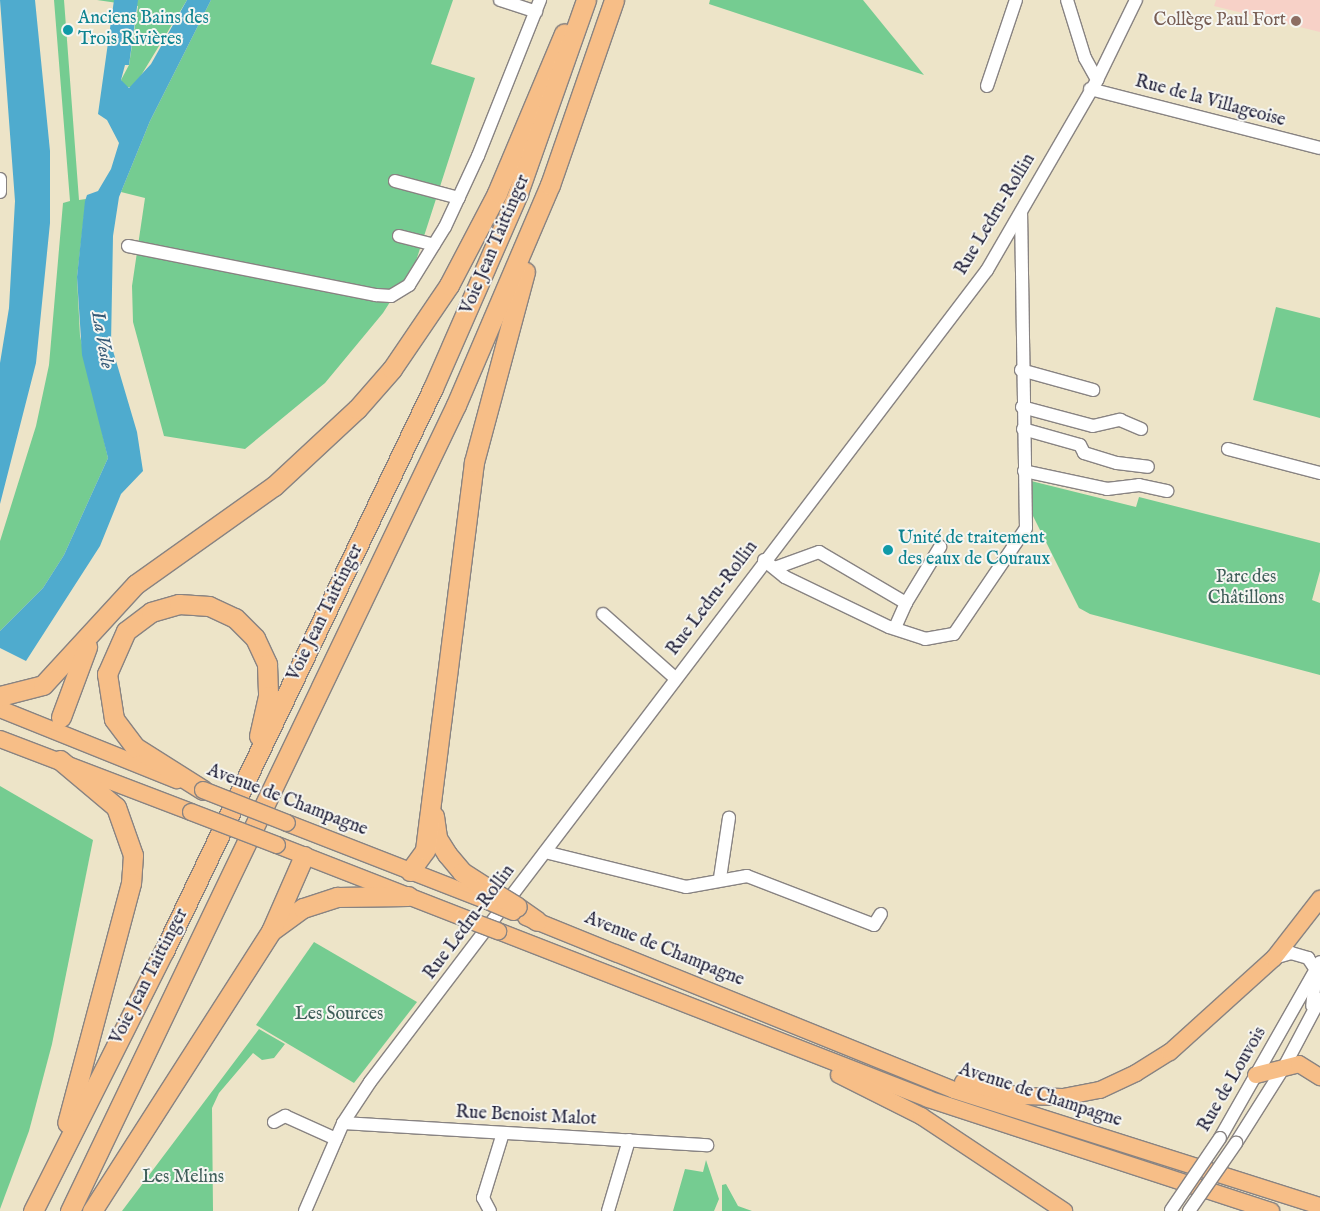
<!DOCTYPE html>
<html>
<head>
<meta charset="utf-8">
<style>
	body { margin:0 }
	#map { position:relative; width:1320px; height:1211px; overflow:hidden; background:#ede4c8; font-family:"IM FELL English",serif }
	div>[style] { position:absolute }
	.built>* { inset:0; background:#f7d1c7 }
	.green>* { inset:0; background:#75cc91 }
	.water>* { inset:0; background:#4fabce }
	.roads { filter:drop-shadow(1px 0 #888382) drop-shadow(-1px 0 #888382) drop-shadow(0 1px #888382) drop-shadow(0 -1px #888382) }
	.minor>* { height:12px; margin:-6px; padding:0 6px; transform-origin:6px; border-radius:6px; background:#fff }
	.major>* { height:16px; margin:-8px; padding:0 8px; transform-origin:8px; border-radius:8px; background:#f7be87 }
	.highway>* { height:19px; margin:-9.5px; padding:0 9.5px; transform-origin:9.5px; border-radius:9.5px; background:#f7be87 }
	.bridges { filter:drop-shadow(1px 0 #888382) drop-shadow(-1px 0 #888382) drop-shadow(0 1px #888382) drop-shadow(0 -1px #888382) }
	.minor-bridge>* { height:12px; margin:-6px; padding:0 6px; transform-origin:6px; border-radius:6px; background:#fff }
	.major-bridge>* { height:16px; margin:-8px; padding:0 8px; transform-origin:8px; border-radius:8px; background:#f7be87 }
	.highway-bridge>* { height:19px; margin:-9.5px; padding:0 9.5px; transform-origin:9.5px; border-radius:9.5px; background:#f7be87 }
	.dots>* { width:14px; height:14px; translate:-50% -50%; box-sizing:border-box; border:2px solid #f6f6f2; border-radius:50% }
	span { translate:-50% -50%; white-space:nowrap; text-align:center; line-height:1.15; -webkit-text-stroke:4px #f6f6f2; paint-order:stroke }
	.culture-label { font-size:18px; color:#0d838f }
	.left { translate:0 -50%; text-align:left }
	.education-label { font-size:18px; color:#785e54 }
	.right { translate:-100% -50%; text-align:right }
	.street-label { font-size:18px; color:#22223b }
	.park-label { font-size:18px; color:#3f5e59 }
	.water-label { font-size:19px; color:#345976; font-style:italic }
</style>
</head>
<body>
<div id="map">
	<div class="built">
		<div style="clip-path:polygon(1216px 0,1320px 0,1320px 32px,1214px 6px)"></div>
	</div>
	<div class="green">
		<div style="clip-path:polygon(54px 0,64px 0,79px 200px,86px 199px,77px 277px,80px 336px,108px 458px,64px 555px,43px 588px,0 631px,0 541px,36px 426px,49px 365px,63px 203px,70px 201px)"></div>
		<div style="clip-path:polygon(97px 0,187px 0,134px 87px,124px 87px,121px 80px,129px 65px,138px 6px)"></div>
		<div style="clip-path:polygon(211px 0,453px 0,431px 64px,475px 78px,416px 261px,383px 313px,325px 383px,245px 449px,164px 436px,133px 322px,132px 286px,145px 198px,121px 192px,150px 121px)"></div>
		<div style="clip-path:polygon(710px 0,863px 0,924px 75px,709px 4px)"></div>
		<div style="clip-path:polygon(1276px 307px,1320px 318px,1320px 418px,1253px 400px)"></div>
		<div style="clip-path:polygon(1031px 481px,1136px 507px,1139px 497px,1320px 543px,1320px 571px,1312px 600px,1320px 603px,1320px 675px,1090px 614px,1079px 608px,1032px 514px)"></div>
		<div style="clip-path:polygon(0 786px,93px 840px,52px 1044px,29px 1131px,0 1209px)"></div>
		<div style="clip-path:polygon(314px 942px,417px 1002px,354px 1083px,256px 1025px)"></div>
		<div style="clip-path:polygon(259px 1029px,285px 1044px,274px 1058px,262px 1060px,253px 1053px,219px 1093px,212px 1108px,213px 1211px,122px 1211px)"></div>
		<div style="clip-path:polygon(706px 1160px,719px 1199px,714px 1211px,673px 1211px,685px 1169px,703px 1172px)"></div>
		<div style="clip-path:polygon(726px 1184px,738px 1206px,752px 1211px,722px 1211px,722px 1185px)"></div>
	</div>
	<div class="water">
		<div style="clip-path:polygon(0 0,35px 0,50px 151px,50px 223px,36px 363px,0 504px,0 363px,9px 308px,15px 201px)"></div>
		<div style="clip-path:polygon(114px 0,138px 0,129px 65px,125px 65px,121px 80px,129px 88px,151px 64px,187px 0,211px 0,150px 121px,119px 197px,113px 236px,111px 344px,137px 432px,143px 471px,121px 494px,100px 546px,26px 661px,0 648px,0 631px,43px 588px,64px 555px,108px 458px,82px 355px,77px 277px,85px 201px,87px 195px,98px 191px,111px 169px,119px 143px,107px 120px,98px 114px)"></div>
	</div>
	<div class="roads">
		<div class="minor">
			<div style="left:500px;top:0;width:38px;rotate:18deg"></div>
			<div style="left:1067px;top:0;width:61px;rotate:72.8deg"></div>
			<div style="left:1085px;top:58px;width:25px;rotate:61deg"></div>
			<div style="left:987px;top:86px;width:91px;rotate:-71.4deg"></div>
			<div style="left:1090px;top:89px;width:237px;rotate:14.4deg"></div>
			<div style="left:0;top:179px;width:13px;rotate:90deg"></div>
			<div style="left:395px;top:181px;width:66px;rotate:14.9deg"></div>
			<div style="left:399px;top:236px;width:36px;rotate:14deg"></div>
			<div style="left:128px;top:246px;width:253px;rotate:11.2deg"></div>
			<div style="left:376px;top:295px;width:15px;rotate:4deg"></div>
			<div style="left:391px;top:296px;width:21px;rotate:-31deg"></div>
			<div style="left:409px;top:285px;width:68px;rotate:-58.2deg"></div>
			<div style="left:445px;top:227px;width:78px;rotate:-65.1deg"></div>
			<div style="left:478px;top:156px;width:168px;rotate:-68.3deg"></div>
			<div style="left:1021px;top:370px;width:75px;rotate:15.5deg"></div>
			<div style="left:1022px;top:407px;width:73px;rotate:15deg"></div>
			<div style="left:1093px;top:426px;width:28px;rotate:-13deg"></div>
			<div style="left:1120px;top:420px;width:23px;rotate:23deg"></div>
			<div style="left:1023px;top:429px;width:59px;rotate:15.7deg"></div>
			<div style="left:1080px;top:445px;width:9px;rotate:63deg"></div>
			<div style="left:1084px;top:453px;width:34px;rotate:17deg"></div>
			<div style="left:1117px;top:463px;width:31px;rotate:7deg"></div>
			<div style="left:1228px;top:449px;width:95px;rotate:14.6deg"></div>
			<div style="left:1024px;top:471px;width:85px;rotate:12.2deg"></div>
			<div style="left:1107px;top:489px;width:32px;rotate:-7deg"></div>
			<div style="left:1139px;top:485px;width:29px;rotate:12deg"></div>
			<div style="left:764px;top:560px;width:27px;rotate:39deg"></div>
			<div style="left:785px;top:577px;width:115px;rotate:25.7deg"></div>
			<div style="left:889px;top:627px;width:38px;rotate:18deg"></div>
			<div style="left:925px;top:639px;width:29px;rotate:-10deg"></div>
			<div style="left:954px;top:634px;width:128px;rotate:-55.8deg"></div>
			<div style="left:1026px;top:528px;width:314px;rotate:-90.9deg"></div>
			<div style="left:775px;top:568px;width:47px;rotate:-20deg"></div>
			<div style="left:819px;top:552px;width:101px;rotate:30.4deg"></div>
			<div style="left:906px;top:603px;width:27px;rotate:114deg"></div>
			<div style="left:906px;top:603px;width:66px;rotate:-58.7deg"></div>
			<div style="left:603px;top:614px;width:96px;rotate:41.6deg"></div>
			<div style="left:545px;top:852px;width:145px;rotate:13.9deg"></div>
			<div style="left:686px;top:887px;width:62px;rotate:-10.2deg"></div>
			<div style="left:747px;top:876px;width:136px;rotate:21.1deg"></div>
			<div style="left:874px;top:925px;width:13px;rotate:-58deg"></div>
			<div style="left:720px;top:878px;width:61px;rotate:-81.5deg"></div>
			<div style="left:1274px;top:958px;width:18px;rotate:-16deg"></div>
			<div style="left:1291px;top:953px;width:18px;rotate:16deg"></div>
			<div style="left:1308px;top:958px;width:14px;rotate:56deg"></div>
			<div style="left:1316px;top:970px;width:36px;rotate:96deg"></div>
			<div style="left:274px;top:1122px;width:13px;rotate:-29deg"></div>
			<div style="left:285px;top:1116px;width:56px;rotate:24.3deg"></div>
			<div style="left:343px;top:1123px;width:365px;rotate:3.5deg"></div>
			<div style="left:1220px;top:1138px;width:202px;rotate:-60.4deg"></div>
			<div style="left:1236px;top:1143px;width:90px;rotate:-57.7deg"></div>
			<div style="left:1284px;top:1067px;width:77px;rotate:-62.1deg"></div>
			<div style="left:305px;top:1211px;width:96px;rotate:-66.6deg"></div>
			<div style="left:343px;top:1123px;width:49px;rotate:-56.6deg"></div>
			<div style="left:370px;top:1082px;width:1020px;rotate:-52.77deg"></div>
			<div style="left:987px;top:270px;width:220px;rotate:-59.9deg"></div>
			<div style="left:1097px;top:80px;width:89px;rotate:-64deg"></div>
			<div style="left:490px;top:1211px;width:15px;rotate:-118deg"></div>
			<div style="left:483px;top:1198px;width:68px;rotate:-72.9deg"></div>
			<div style="left:608px;top:1211px;width:74px;rotate:-73.5deg"></div>
		</div>
		<div class="major">
			<div style="left:0;top:709px;width:191px;rotate:21.9deg"></div>
			<div style="left:0;top:739px;width:204px;rotate:20.9deg"></div>
			<div style="left:287px;top:823px;width:220px;rotate:21.3deg"></div>
			<div style="left:277px;top:845px;width:212px;rotate:21.3deg"></div>
			<div style="left:526px;top:917px;width:462px;rotate:22deg"></div>
			<div style="left:954px;top:1090px;width:384px;rotate:17.6deg"></div>
			<div style="left:498px;top:931px;width:462px;rotate:21.3deg"></div>
			<div style="left:928px;top:1099px;width:361px;rotate:18.1deg"></div>
			<div style="left:839px;top:1075px;width:92px;rotate:26.6deg"></div>
			<div style="left:921px;top:1116px;width:172px;rotate:33.6deg"></div>
			<div style="left:1256px;top:1075px;width:44px;rotate:-14.3deg"></div>
			<div style="left:1299px;top:1064px;width:25px;rotate:32deg"></div>
			<div style="left:963px;top:1082px;width:58px;rotate:14deg"></div>
			<div style="left:1019px;top:1096px;width:44px;rotate:1.3deg"></div>
			<div style="left:1063px;top:1097px;width:38px;rotate:-11deg"></div>
			<div style="left:1100px;top:1090px;width:40px;rotate:-25deg"></div>
			<div style="left:1136px;top:1073px;width:40px;rotate:-32deg"></div>
			<div style="left:1170px;top:1052px;width:140px;rotate:-42.1deg"></div>
			<div style="left:1274px;top:958px;width:75px;rotate:-52.1deg"></div>
		</div>
		<div class="highway">
			<div style="left:0;top:696px;width:44px;rotate:-14.3deg"></div>
			<div style="left:43px;top:685px;width:137px;rotate:-47.4deg"></div>
			<div style="left:136px;top:584px;width:169px;rotate:-35.4deg"></div>
			<div style="left:274px;top:486px;width:113px;rotate:-42.9deg"></div>
			<div style="left:357px;top:409px;width:53px;rotate:-48.8deg"></div>
			<div style="left:392px;top:369px;width:102px;rotate:-55.8deg"></div>
			<div style="left:449px;top:285px;width:104px;rotate:-62.4deg"></div>
			<div style="left:497px;top:193px;width:173px;rotate:-67.2deg"></div>
			<div style="left:61px;top:717px;width:75px;rotate:-69.6deg"></div>
			<div style="left:60px;top:760px;width:73px;rotate:40deg"></div>
			<div style="left:116px;top:807px;width:51px;rotate:70.5deg"></div>
			<div style="left:133px;top:855px;width:28px;rotate:94deg"></div>
			<div style="left:131px;top:883px;width:248px;rotate:104.9deg"></div>
			<div style="left:203px;top:790px;width:80px;rotate:-147.7deg"></div>
			<div style="left:135px;top:747px;width:35px;rotate:-127deg"></div>
			<div style="left:114px;top:719px;width:46px;rotate:-98.8deg"></div>
			<div style="left:107px;top:674px;width:47px;rotate:-66.2deg"></div>
			<div style="left:126px;top:631px;width:31px;rotate:-37deg"></div>
			<div style="left:151px;top:612px;width:29px;rotate:-16deg"></div>
			<div style="left:179px;top:604px;width:30px;rotate:4deg"></div>
			<div style="left:209px;top:606px;width:29px;rotate:25deg"></div>
			<div style="left:235px;top:618px;width:28px;rotate:45deg"></div>
			<div style="left:255px;top:638px;width:29px;rotate:65deg"></div>
			<div style="left:267px;top:664px;width:32px;rotate:88deg"></div>
			<div style="left:268px;top:696px;width:41px;rotate:102.7deg"></div>
			<div style="left:434px;top:816px;width:22px;rotate:82deg"></div>
			<div style="left:437px;top:838px;width:19px;rotate:58deg"></div>
			<div style="left:447px;top:854px;width:23px;rotate:50deg"></div>
			<div style="left:462px;top:872px;width:43px;rotate:32.6deg"></div>
			<div style="left:410px;top:871px;width:26px;rotate:-54deg"></div>
			<div style="left:425px;top:850px;width:391px;rotate:-82.8deg"></div>
			<div style="left:474px;top:462px;width:197px;rotate:-75deg"></div>
			<div style="left:517px;top:907px;width:24px;rotate:35deg"></div>
			<div style="left:271px;top:931px;width:39px;rotate:-36deg"></div>
			<div style="left:303px;top:908px;width:36px;rotate:-18deg"></div>
			<div style="left:337px;top:897px;width:71px;rotate:-0.8deg"></div>
			<div style="left:33px;top:1211px;width:291px;rotate:-63.3deg"></div>
			<div style="left:164px;top:951px;width:624px;rotate:-64.46deg"></div>
			<div style="left:433px;top:388px;width:213px;rotate:-66.4deg"></div>
			<div style="left:518px;top:193px;width:205px;rotate:-70.6deg"></div>
			<div style="left:70px;top:1211px;width:894px;rotate:-64.41deg"></div>
			<div style="left:456px;top:405px;width:239px;rotate:-66.9deg"></div>
			<div style="left:550px;top:185px;width:196px;rotate:-70.9deg"></div>
			<div style="left:92px;top:1211px;width:332px;rotate:-57.4deg"></div>
			<div style="left:271px;top:931px;width:82px;rotate:-66.3deg"></div>
		</div>
	</div>
	<div class="bridges">
		<div class="minor-bridge">
			<div style="left:1171px;top:1210px;width:87px;rotate:-55.8deg"></div>
			<div style="left:1189px;top:1211px;width:83px;rotate:-55.3deg"></div>
		</div>
		<div class="major-bridge">
			<div style="left:203px;top:790px;width:90px;rotate:21.4deg"></div>
			<div style="left:191px;top:812px;width:92px;rotate:21deg"></div>
			<div style="left:492px;top:903px;width:23px;rotate:23deg"></div>
			<div style="left:474px;top:922px;width:26px;rotate:21deg"></div>
		</div>
		<div class="highway-bridge">
			<div style="left:498px;top:895px;width:22px;rotate:32deg"></div>
		</div>
	</div>
	<div class="dots">
		<div style="left:1296px;top:21px;background:#8d6e63"></div>
		<div style="left:68px;top:30px;background:#0f9aa8"></div>
		<div style="left:888px;top:550px;background:#0f9aa8"></div>
	</div>
	<div class="culture-label">
		<span class="left" style="left:78px;top:30px">Anciens Bains des<br>Trois Rivières</span>
		<span class="left" style="left:898px;top:550px">Unité de traitement<br>des eaux de Couraux</span>
	</div>
	<div class="education-label">
		<span class="right" style="left:1286px;top:21px">Collège Paul Fort</span>
	</div>
	<div class="street-label">
		<span style="left:1210px;top:102px;rotate:15deg">Rue de la Villageoise</span>
		<span style="left:996px;top:215px;rotate:-59deg">Rue Ledru-Rollin</span>
		<span style="left:496px;top:245px;rotate:-67deg">Voie Jean Taittinger</span>
		<span style="left:713px;top:599px;rotate:-53deg">Rue Ledru-Rollin</span>
		<span style="left:326px;top:613px;rotate:-64deg">Voie Jean Taittinger</span>
		<span style="left:287px;top:801px;rotate:21deg">Avenue de Champagne</span>
		<span style="left:470px;top:923px;rotate:-53deg">Rue Ledru-Rollin</span>
		<span style="left:664px;top:950px;rotate:22deg">Avenue de Champagne</span>
		<span style="left:150px;top:977px;rotate:-63deg">Voie Jean Taittinger</span>
		<span style="left:1233px;top:1080px;rotate:-60deg">Rue de Louvois</span>
		<span style="left:1040px;top:1096px;rotate:18deg">Avenue de Champagne</span>
		<span style="left:526px;top:1117px;rotate:3deg">Rue Benoist Malot</span>
	</div>
	<div class="park-label">
		<span style="left:1246px;top:589px">Parc des<br>Châtillons</span>
		<span style="left:339px;top:1015px">Les Sources</span>
		<span style="left:183px;top:1178px">Les Melins</span>
	</div>
	<div class="water-label">
		<span style="left:101px;top:340px;rotate:80deg">La Vesle</span>
	</div>
</div>
</body>
</html>
